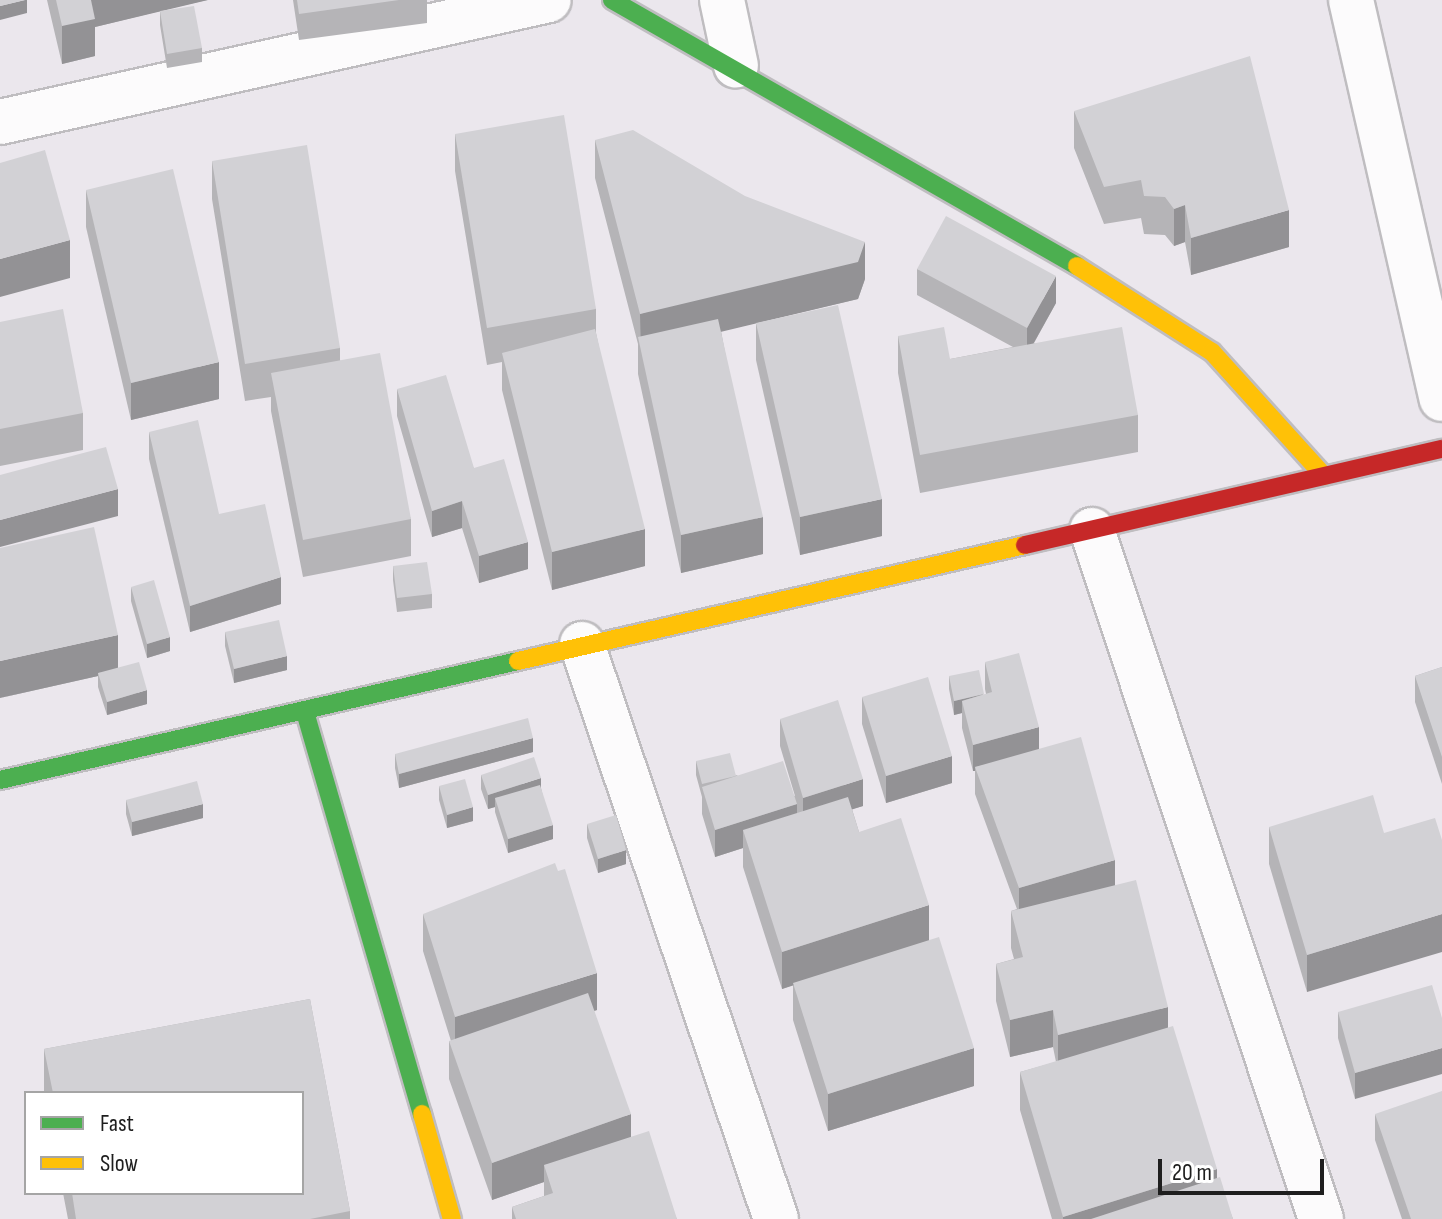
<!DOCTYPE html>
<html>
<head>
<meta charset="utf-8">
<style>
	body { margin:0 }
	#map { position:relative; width:1442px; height:1219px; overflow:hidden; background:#ebe7ed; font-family:"Sofia Sans Condensed",sans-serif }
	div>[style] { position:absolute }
	.roads { filter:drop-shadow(2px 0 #bfbdc0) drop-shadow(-2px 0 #bfbdc0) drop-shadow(0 2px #bfbdc0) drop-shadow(0 -2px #bfbdc0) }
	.street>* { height:44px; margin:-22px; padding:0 22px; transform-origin:22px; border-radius:22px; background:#fcfbfc }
	.fast>* { height:18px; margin:-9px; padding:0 9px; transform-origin:9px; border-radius:9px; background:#4caf50 }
	.slow>* { height:18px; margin:-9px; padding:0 9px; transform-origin:9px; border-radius:9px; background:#ffc107 }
	.jam>* { height:18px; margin:-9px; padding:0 9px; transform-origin:9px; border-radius:9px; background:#c62828 }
	.wall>* { inset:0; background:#b5b4b7 }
	.shaded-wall>* { inset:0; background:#939295 }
	.building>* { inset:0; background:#d2d1d5 }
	span { translate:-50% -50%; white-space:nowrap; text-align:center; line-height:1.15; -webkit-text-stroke:6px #fff; paint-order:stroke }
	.legend { position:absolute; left:24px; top:1091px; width:280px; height:104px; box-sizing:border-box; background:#fff; border:2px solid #a5a5a5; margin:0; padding:10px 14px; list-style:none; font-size:24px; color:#1e1e1e }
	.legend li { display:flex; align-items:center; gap:16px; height:40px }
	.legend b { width:40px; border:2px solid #a5a5a5 }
	.scale { position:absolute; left:1158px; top:1159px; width:166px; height:36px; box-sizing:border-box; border:4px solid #1e1e1e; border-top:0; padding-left:10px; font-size:24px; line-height:28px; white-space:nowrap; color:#1e1e1e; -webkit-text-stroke:6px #fff; paint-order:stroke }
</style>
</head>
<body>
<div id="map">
	<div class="roads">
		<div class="street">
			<div style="left:722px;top:0;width:67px;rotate:78deg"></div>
			<div style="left:1351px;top:0;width:409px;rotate:77.2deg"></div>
			<div style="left:0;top:122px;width:562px;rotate:-12.53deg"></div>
			<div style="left:1092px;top:530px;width:726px;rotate:71.61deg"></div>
			<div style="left:582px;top:644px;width:607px;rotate:71.36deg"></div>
		</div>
		<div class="fast">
			<div style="left:612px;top:0;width:536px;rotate:29.77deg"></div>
			<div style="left:305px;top:712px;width:419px;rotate:73.8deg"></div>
			<div style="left:0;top:780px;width:531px;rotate:-12.94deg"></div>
		</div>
		<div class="slow">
			<div style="left:1077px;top:266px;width:160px;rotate:32.5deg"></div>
			<div style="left:1212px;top:352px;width:167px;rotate:47.9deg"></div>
			<div style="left:518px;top:661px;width:520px;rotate:-12.89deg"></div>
			<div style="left:422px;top:1114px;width:109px;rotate:74.1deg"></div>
		</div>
		<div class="jam">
			<div style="left:1025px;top:545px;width:428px;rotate:-13deg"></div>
		</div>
	</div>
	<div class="wall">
		<div style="clip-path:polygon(47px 0,207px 0,163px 10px,202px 48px,202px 62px,167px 68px,160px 25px,160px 11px,95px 27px,95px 56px,62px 64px)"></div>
		<div style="clip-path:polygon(293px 0,427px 0,427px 23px,299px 40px)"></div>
		<div style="clip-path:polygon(1074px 111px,1289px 247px,1191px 275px,1185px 242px,1174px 246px,1165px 235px,1144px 234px,1141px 218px,1104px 224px,1074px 148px)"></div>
		<div style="clip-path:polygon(455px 134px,596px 309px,596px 333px,645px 566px,552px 590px,502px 390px,502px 362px,487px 365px,455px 171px)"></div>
		<div style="clip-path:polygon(595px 140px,865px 279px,858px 299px,721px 331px,763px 554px,681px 573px,638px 374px,638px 344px,595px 178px)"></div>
		<div style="clip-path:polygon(212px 161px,340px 348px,340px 360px,411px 519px,411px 556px,303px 577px,271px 411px,271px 397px,245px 401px,212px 199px)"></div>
		<div style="clip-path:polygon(86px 190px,219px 399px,131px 420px,86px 227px)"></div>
		<div style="clip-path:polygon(917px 269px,1056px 303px,1034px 343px,1138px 415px,1138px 452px,920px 493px,898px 373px,898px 336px,950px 359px,1013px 347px,917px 295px)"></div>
		<div style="clip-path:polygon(0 322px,83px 413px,83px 450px,0 466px)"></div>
		<div style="clip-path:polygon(756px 323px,882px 536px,800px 555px,756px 360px)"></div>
		<div style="clip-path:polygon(397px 389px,474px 468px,528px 569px,479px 583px,462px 528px,432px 537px,397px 416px)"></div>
		<div style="clip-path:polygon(149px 432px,281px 604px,190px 632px,149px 459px)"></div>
		<div style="clip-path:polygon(393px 566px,432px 594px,432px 608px,397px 612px,393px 580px)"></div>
		<div style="clip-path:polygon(131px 587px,170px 651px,147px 658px,131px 601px)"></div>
		<div style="clip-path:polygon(225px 632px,287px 670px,234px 683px,225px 646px)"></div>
		<div style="clip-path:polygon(985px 662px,1039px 749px,1115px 885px,1168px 1028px,1217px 1178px,1233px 1219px,1052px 1219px,1020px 1110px,1020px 1072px,1056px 1062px,1053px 1047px,1010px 1057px,996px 1001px,996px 964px,1014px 959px,1011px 948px,1011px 911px,1017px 909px,975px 794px,975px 771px,973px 771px,962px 728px,962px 713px,954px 715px,949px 689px,949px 676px,984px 695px,986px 694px,985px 689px)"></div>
		<div style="clip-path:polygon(1442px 667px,1442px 784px,1415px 702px,1415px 676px)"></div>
		<div style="clip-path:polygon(118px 668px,147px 704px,107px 715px,98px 687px,98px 676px,0 698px)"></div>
		<div style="clip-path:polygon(862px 697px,952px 783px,886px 803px,862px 724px)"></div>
		<div style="clip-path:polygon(780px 719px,863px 806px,852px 809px,859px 832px,929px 941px,974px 1086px,828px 1131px,793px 1020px,793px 985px,782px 989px,743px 867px,743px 848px,715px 857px,702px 814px,702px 797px,696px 775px,696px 761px,795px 796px,780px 746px)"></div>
		<div style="clip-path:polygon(533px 752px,399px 788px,395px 768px,395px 754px)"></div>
		<div style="clip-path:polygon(481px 775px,541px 788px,553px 839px,508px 853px,495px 812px,495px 807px,488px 809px,481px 789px)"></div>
		<div style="clip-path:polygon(439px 786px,473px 821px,447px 828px,439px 800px)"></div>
		<div style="clip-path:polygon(126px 800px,203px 818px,132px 836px,126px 814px)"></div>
		<div style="clip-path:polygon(587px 824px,626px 864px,598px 873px,587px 838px)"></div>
		<div style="clip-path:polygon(1269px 827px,1384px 833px,1307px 992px,1269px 864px)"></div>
		<div style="clip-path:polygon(423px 914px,597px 1010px,594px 1011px,631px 1137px,677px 1219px,512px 1219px,512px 1207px,544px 1196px,544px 1182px,492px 1200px,449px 1079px,449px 1041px,451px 1041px,423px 951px)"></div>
		<div style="clip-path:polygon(310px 999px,350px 1211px,350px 1219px,68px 1219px,63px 1193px,302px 1193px,302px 1093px,44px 1093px,44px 1049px)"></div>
		<div style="clip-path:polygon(1338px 1012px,1442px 1018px,1355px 1099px,1338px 1038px)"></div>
		<div style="clip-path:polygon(1375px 1114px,1442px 1219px,1402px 1219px,1375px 1140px)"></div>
	</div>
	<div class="shaded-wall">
		<div style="clip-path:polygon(25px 0,27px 0,27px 13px,0 20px,0 6px)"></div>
		<div style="clip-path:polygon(89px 0,208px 0,95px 27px,95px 56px,62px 64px,62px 26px)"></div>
		<div style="clip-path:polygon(1185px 205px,1185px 242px,1174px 246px,1174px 209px)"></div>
		<div style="clip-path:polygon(1289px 210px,1289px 247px,1191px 275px,1191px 238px)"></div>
		<div style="clip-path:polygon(70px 240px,70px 278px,0 297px,0 259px)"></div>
		<div style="clip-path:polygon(865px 242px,865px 279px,858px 299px,641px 351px,640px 314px)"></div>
		<div style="clip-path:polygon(1056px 276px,1056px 303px,1027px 355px,1027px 328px)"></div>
		<div style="clip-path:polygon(219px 362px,219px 399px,131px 420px,131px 383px)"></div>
		<div style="clip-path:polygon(118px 489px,118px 516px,0 547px,0 520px)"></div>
		<div style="clip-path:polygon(882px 499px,882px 536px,800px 555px,800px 517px)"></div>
		<div style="clip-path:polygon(462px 501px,462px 528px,432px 537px,432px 511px)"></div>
		<div style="clip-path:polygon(763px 517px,763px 554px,681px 573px,681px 535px)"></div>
		<div style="clip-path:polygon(645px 529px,645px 566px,552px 590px,552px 552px)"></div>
		<div style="clip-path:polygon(528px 542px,528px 569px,479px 583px,479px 556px)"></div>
		<div style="clip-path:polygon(281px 577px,281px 604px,190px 632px,190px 606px)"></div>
		<div style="clip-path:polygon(118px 635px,118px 672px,98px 673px,98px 676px,0 698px,0 661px)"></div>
		<div style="clip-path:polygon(170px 637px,170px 651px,147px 658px,147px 644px)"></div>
		<div style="clip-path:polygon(287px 656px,287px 670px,234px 683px,234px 669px)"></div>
		<div style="clip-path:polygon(147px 690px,147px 704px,107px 715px,107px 702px)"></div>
		<div style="clip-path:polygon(984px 694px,962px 701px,962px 713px,954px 715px,954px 701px)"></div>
		<div style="clip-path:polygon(1039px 727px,1039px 753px,975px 767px,975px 771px,973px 771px,973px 745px)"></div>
		<div style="clip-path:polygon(533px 738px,533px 752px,399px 788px,399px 774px)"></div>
		<div style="clip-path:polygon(952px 756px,952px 783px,886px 803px,886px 776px)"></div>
		<div style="clip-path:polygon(541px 778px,541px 792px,495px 798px,495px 807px,488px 809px,488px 795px)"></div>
		<div style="clip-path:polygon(863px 779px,863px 806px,803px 825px,803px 798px)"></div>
		<div style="clip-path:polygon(203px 804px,203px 818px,132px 836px,132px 822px)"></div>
		<div style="clip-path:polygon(797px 804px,797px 830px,743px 830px,743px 848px,715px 857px,715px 830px)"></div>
		<div style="clip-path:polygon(473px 807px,473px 821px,447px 828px,447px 815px)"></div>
		<div style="clip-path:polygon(553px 825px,553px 839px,508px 853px,508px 839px)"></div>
		<div style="clip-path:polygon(626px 850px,626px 864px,598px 873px,598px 859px)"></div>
		<div style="clip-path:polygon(1115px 860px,1115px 887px,1019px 914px,1019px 888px)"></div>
		<div style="clip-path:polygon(929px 905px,929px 942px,782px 989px,782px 952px)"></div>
		<div style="clip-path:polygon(1442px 914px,1442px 952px,1307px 992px,1307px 955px)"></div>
		<div style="clip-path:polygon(597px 973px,597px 1010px,455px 1054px,455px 1017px)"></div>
		<div style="clip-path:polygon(1168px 1007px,1168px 1044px,1058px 1072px,1058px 1035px)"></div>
		<div style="clip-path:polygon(1053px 1010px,1053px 1047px,1010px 1057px,1010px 1020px)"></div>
		<div style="clip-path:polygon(974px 1048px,974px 1086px,828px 1131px,828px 1094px)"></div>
		<div style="clip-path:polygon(1442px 1048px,1442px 1074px,1355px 1099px,1355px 1073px)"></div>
		<div style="clip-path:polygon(631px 1114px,631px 1152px,544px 1165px,544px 1182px,492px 1200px,492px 1163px)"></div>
		<div style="clip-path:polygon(1217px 1169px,1217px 1207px,1177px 1219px,1063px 1219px,1063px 1217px)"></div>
	</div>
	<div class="building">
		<div style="clip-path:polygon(0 0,25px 0,0 6px)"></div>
		<div style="clip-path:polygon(56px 0,91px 0,95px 19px,62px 26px)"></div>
		<div style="clip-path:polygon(297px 0,399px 0,299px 14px)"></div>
		<div style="clip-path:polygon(194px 6px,202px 48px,167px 54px,160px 11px)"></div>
		<div style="clip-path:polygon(1250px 56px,1289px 210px,1191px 238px,1185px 205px,1174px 209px,1165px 197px,1144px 196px,1141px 180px,1104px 187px,1074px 111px)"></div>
		<div style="clip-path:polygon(564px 115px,596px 309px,487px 328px,455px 134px)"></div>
		<div style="clip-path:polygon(633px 130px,745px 196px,865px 242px,858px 262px,640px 314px,595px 140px)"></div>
		<div style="clip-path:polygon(307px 145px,340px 348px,245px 364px,212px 161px)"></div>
		<div style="clip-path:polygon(45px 150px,70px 240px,0 259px,0 163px)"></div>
		<div style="clip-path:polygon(173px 169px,219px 362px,131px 383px,86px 190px)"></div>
		<div style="clip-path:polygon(946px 216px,1056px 276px,1027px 328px,917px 269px)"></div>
		<div style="clip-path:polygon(838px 305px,882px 499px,800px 517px,756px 323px)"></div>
		<div style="clip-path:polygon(63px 309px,83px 413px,0 429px,0 322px)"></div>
		<div style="clip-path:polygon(718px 319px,763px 517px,681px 535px,638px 337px)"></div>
		<div style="clip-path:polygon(944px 327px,950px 359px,1122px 327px,1138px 415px,920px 455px,898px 336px)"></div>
		<div style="clip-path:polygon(595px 329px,645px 529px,552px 552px,502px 353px)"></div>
		<div style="clip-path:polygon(380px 353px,411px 519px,303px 540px,271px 373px)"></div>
		<div style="clip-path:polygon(446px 375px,474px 468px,504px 459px,528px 542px,479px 556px,462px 501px,432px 511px,397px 389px)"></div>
		<div style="clip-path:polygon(198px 420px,219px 514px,265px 504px,281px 577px,190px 606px,149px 432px)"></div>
		<div style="clip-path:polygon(106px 447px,118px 489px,0 520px,0 475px)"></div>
		<div style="clip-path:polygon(94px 527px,118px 635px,0 661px,0 548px)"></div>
		<div style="clip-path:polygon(427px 562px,432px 594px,397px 598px,393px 566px)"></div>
		<div style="clip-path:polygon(154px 580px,170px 637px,147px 644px,131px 587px)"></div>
		<div style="clip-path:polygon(279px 620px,287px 656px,234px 669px,225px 632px)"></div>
		<div style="clip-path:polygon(1019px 653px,1039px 727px,973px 745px,962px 701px,992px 692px,985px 662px)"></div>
		<div style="clip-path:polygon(139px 662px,147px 690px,107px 702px,98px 673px)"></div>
		<div style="clip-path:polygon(1442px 667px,1442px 757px,1415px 676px)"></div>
		<div style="clip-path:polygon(979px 670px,984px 694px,954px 701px,949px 676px)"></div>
		<div style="clip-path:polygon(928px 677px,952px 756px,886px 776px,862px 697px)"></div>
		<div style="clip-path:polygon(838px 700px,863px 779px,803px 798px,780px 719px)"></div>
		<div style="clip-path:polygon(528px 718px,533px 738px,399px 774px,395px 754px)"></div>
		<div style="clip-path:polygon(1081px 737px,1115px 860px,1019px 888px,975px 767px)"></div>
		<div style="clip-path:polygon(730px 753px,736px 776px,702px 784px,696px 761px)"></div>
		<div style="clip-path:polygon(534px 757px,541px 778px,488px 795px,481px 775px)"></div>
		<div style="clip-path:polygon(783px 761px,797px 804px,715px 830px,702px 787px)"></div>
		<div style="clip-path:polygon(465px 779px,473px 807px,447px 815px,439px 786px)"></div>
		<div style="clip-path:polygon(197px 781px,203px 804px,132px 822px,126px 800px)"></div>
		<div style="clip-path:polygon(540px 785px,553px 825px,508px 839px,495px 798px)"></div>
		<div style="clip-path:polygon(1373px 795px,1384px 833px,1435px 818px,1442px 840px,1442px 914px,1307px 955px,1269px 827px)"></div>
		<div style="clip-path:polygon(848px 797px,859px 832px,901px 818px,929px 905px,782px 952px,743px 830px)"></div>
		<div style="clip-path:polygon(616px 815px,626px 850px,598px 859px,587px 824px)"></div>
		<div style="clip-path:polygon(555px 863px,558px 871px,565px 869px,597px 973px,455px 1017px,423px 914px)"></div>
		<div style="clip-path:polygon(1136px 880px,1168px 1007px,1058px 1035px,1053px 1010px,1010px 1020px,996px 964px,1023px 957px,1011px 911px)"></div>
		<div style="clip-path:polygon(939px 937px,974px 1048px,828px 1094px,793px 983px)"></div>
		<div style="clip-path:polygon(1432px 985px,1442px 1018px,1442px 1048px,1355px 1073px,1338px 1012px)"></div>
		<div style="clip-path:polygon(588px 993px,631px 1114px,492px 1163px,449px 1041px)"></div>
		<div style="clip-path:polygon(310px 999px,350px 1211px,310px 1219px,76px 1219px,72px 1193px,302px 1193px,302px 1093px,53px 1093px,44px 1049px)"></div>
		<div style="clip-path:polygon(1173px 1026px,1217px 1169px,1063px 1217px,1020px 1072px)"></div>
		<div style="clip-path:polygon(1442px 1091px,1442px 1219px,1411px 1219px,1375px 1114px)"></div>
		<div style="clip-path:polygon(649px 1131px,677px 1219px,516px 1219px,512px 1207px,553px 1193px,544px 1165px)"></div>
		<div style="clip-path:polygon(1220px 1177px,1233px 1219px,1091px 1219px)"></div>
	</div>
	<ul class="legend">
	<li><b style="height:10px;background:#4caf50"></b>Fast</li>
	<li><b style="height:10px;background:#ffc107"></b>Slow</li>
	</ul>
	<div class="scale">20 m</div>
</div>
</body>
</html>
